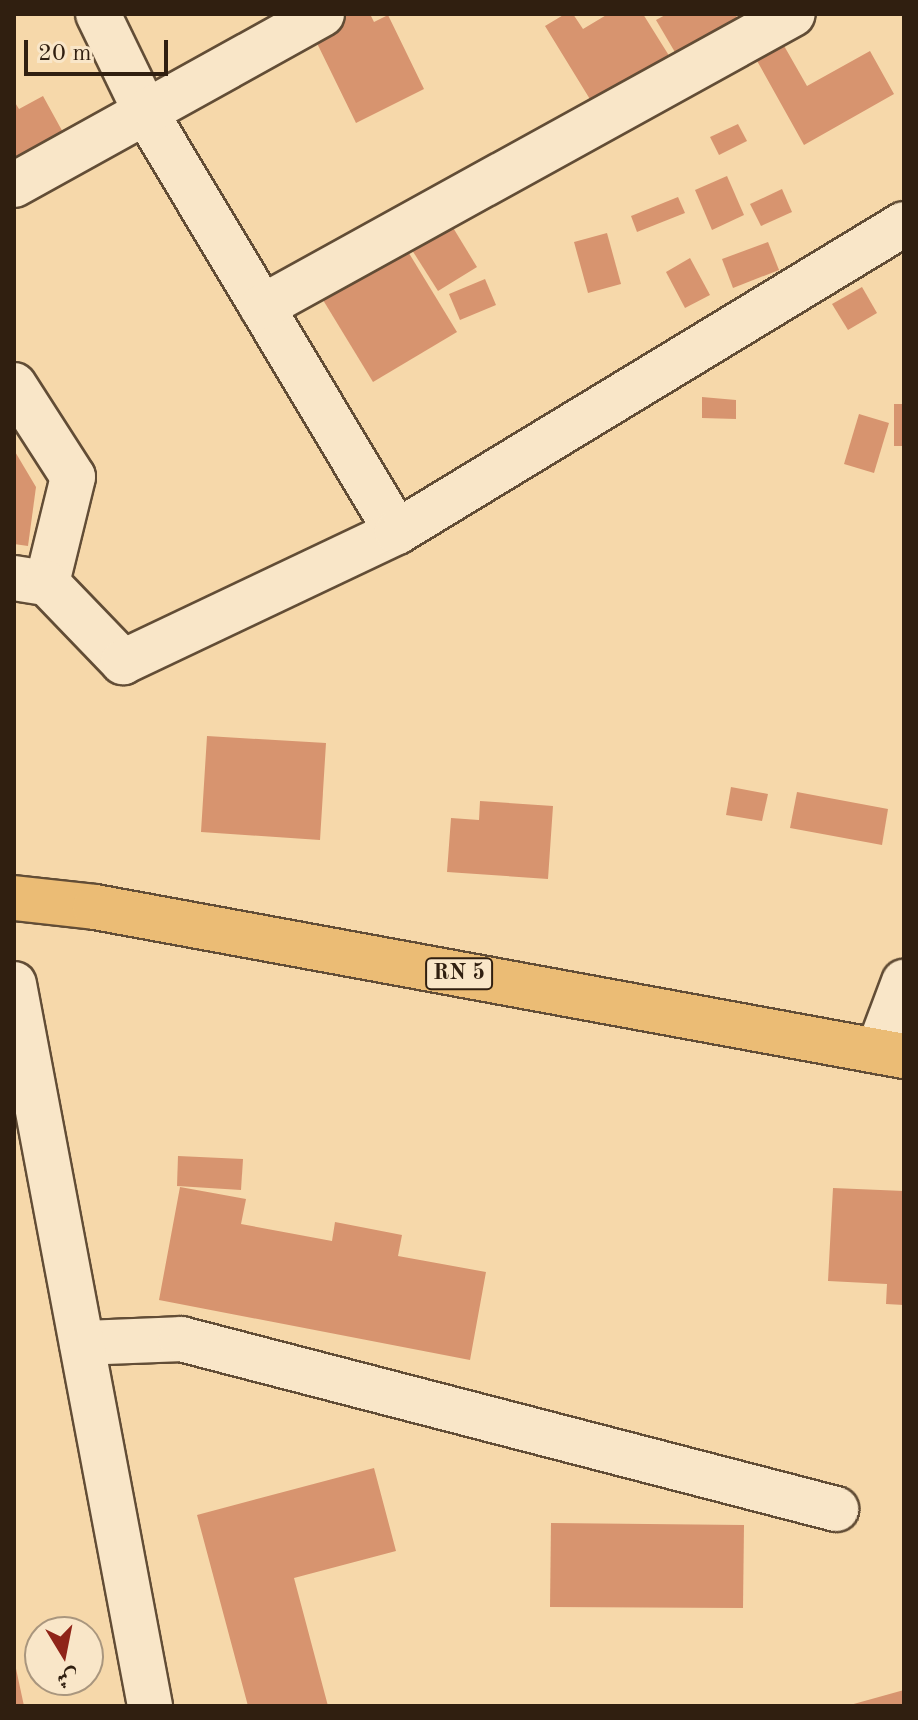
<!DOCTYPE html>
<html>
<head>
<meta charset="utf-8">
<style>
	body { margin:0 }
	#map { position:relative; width:918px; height:1720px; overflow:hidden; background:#f6d8aa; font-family:"Old Standard TT",Amiri,serif }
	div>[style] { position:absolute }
	.building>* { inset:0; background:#d7946f }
	.roads { filter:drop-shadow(2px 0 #624d36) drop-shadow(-2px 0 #624d36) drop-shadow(0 2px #624d36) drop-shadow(0 -2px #624d36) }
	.minor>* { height:44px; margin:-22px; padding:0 22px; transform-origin:22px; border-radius:22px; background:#f9e6c8 }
	.tertiary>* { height:44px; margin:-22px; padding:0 22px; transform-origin:22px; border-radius:22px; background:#f9e6c8 }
	.primary>* { height:44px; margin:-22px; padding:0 22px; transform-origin:22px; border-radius:22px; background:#ebbc75 }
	span { translate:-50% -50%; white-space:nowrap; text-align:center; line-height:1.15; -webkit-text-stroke:7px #f9e6c8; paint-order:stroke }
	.shield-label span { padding:2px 6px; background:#f9e6c8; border:2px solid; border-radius:6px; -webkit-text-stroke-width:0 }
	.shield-label { font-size:22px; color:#301f10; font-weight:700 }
	.frame { position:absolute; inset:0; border:16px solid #301f10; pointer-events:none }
	.north { position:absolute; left:24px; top:1616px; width:80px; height:80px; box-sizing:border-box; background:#f9e6c8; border:2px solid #a9967e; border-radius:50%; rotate:170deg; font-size:22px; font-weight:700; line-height:32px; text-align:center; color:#301f10 }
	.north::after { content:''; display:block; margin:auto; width:28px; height:36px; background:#8f2418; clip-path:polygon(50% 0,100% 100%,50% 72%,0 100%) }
	.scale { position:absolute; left:24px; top:40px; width:144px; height:36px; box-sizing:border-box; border:4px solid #301f10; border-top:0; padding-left:10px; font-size:24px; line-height:28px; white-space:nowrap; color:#301f10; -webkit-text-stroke:6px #f9e6c8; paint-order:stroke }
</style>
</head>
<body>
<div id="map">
	<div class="building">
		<div style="clip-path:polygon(345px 14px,370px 14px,374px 22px,388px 15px,424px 89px,356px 123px,311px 31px)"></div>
		<div style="clip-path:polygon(565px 14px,573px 14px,583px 29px,608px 14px,643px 14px,673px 62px,596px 109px,545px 26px)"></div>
		<div style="clip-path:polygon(667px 14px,735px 14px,741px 24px,679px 59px,656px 20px)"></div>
		<div style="clip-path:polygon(783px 44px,807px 86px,870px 51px,894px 94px,804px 145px,756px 59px)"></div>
		<div style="clip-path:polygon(43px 96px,65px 136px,14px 163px,14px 101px,19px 109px)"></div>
		<div style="clip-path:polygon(738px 124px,747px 141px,719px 155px,710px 137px)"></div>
		<div style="clip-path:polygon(727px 176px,744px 215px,712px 230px,695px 190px)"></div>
		<div style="clip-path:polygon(782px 189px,792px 212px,761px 226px,750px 204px)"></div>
		<div style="clip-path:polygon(678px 197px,685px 213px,637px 232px,631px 216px)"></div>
		<div style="clip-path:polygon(452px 226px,477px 267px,438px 291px,412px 250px)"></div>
		<div style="clip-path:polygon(607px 233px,621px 284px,588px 293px,574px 242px)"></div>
		<div style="clip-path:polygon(768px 242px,779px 270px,733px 288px,722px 259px)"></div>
		<div style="clip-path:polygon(407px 250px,457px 332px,373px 382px,323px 300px)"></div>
		<div style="clip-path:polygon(690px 258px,710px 295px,685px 308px,666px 272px)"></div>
		<div style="clip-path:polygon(485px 279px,496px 305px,460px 320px,449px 294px)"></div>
		<div style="clip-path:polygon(862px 287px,877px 313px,848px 330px,832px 304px)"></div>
		<div style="clip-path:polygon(702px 397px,736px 400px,736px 419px,702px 418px)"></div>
		<div style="clip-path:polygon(894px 404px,904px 404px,904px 446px,894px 446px)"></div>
		<div style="clip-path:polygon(859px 414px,889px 423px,874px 473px,844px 464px)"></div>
		<div style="clip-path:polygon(14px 450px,36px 487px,28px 546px,14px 544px)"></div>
		<div style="clip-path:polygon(207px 736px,326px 743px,320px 840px,201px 832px)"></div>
		<div style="clip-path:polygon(731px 787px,768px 794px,762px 821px,726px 815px)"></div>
		<div style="clip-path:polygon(797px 792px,888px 809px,882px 845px,790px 828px)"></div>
		<div style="clip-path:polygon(480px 801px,553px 806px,548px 879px,447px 872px,451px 818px,479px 820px)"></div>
		<div style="clip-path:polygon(178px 1156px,243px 1159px,241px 1190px,177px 1186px)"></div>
		<div style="clip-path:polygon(180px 1187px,246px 1199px,241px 1224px,332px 1241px,335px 1222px,402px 1235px,398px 1256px,486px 1272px,470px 1360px,159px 1300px)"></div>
		<div style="clip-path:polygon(833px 1188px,904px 1191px,904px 1305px,886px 1304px,887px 1284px,828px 1281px)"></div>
		<div style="clip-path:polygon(374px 1468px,396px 1551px,294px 1578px,328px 1706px,248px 1706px,197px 1515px)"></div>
		<div style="clip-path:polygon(551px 1523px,744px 1525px,743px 1608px,550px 1607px)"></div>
		<div style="clip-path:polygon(14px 1664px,15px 1664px,24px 1706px,14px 1706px)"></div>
		<div style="clip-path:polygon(904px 1690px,904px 1706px,850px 1706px,850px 1705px)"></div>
	</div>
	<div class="roads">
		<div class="minor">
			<div style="left:98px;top:14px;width:110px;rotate:64.1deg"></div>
			<div style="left:146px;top:113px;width:488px;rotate:59.1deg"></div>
			<div style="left:14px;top:185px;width:352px;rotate:-29deg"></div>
			<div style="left:262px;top:307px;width:606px;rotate:-28.89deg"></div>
			<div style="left:14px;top:385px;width:109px;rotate:57.3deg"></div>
			<div style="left:73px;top:477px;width:109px;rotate:103.8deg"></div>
			<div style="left:14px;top:578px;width:33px;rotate:9deg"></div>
			<div style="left:47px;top:583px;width:110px;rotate:46.1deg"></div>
			<div style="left:123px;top:662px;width:303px;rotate:-25.4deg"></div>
			<div style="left:397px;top:532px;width:593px;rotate:-31.28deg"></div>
			<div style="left:878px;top:1051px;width:74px;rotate:-69.4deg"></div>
			<div style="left:82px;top:1343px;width:99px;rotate:-2.3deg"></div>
			<div style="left:181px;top:1339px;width:677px;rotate:14.55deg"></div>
		</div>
		<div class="tertiary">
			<div style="left:14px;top:984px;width:735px;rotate:79.33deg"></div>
		</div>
		<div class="primary">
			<div style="left:14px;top:898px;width:81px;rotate:6.3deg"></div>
			<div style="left:95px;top:907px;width:823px;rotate:10.44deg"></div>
		</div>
	</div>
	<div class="shield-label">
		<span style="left:459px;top:974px">RN 5</span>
	</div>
	<div class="frame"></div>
	<div class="north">ش</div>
	<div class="scale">20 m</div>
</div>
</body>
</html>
